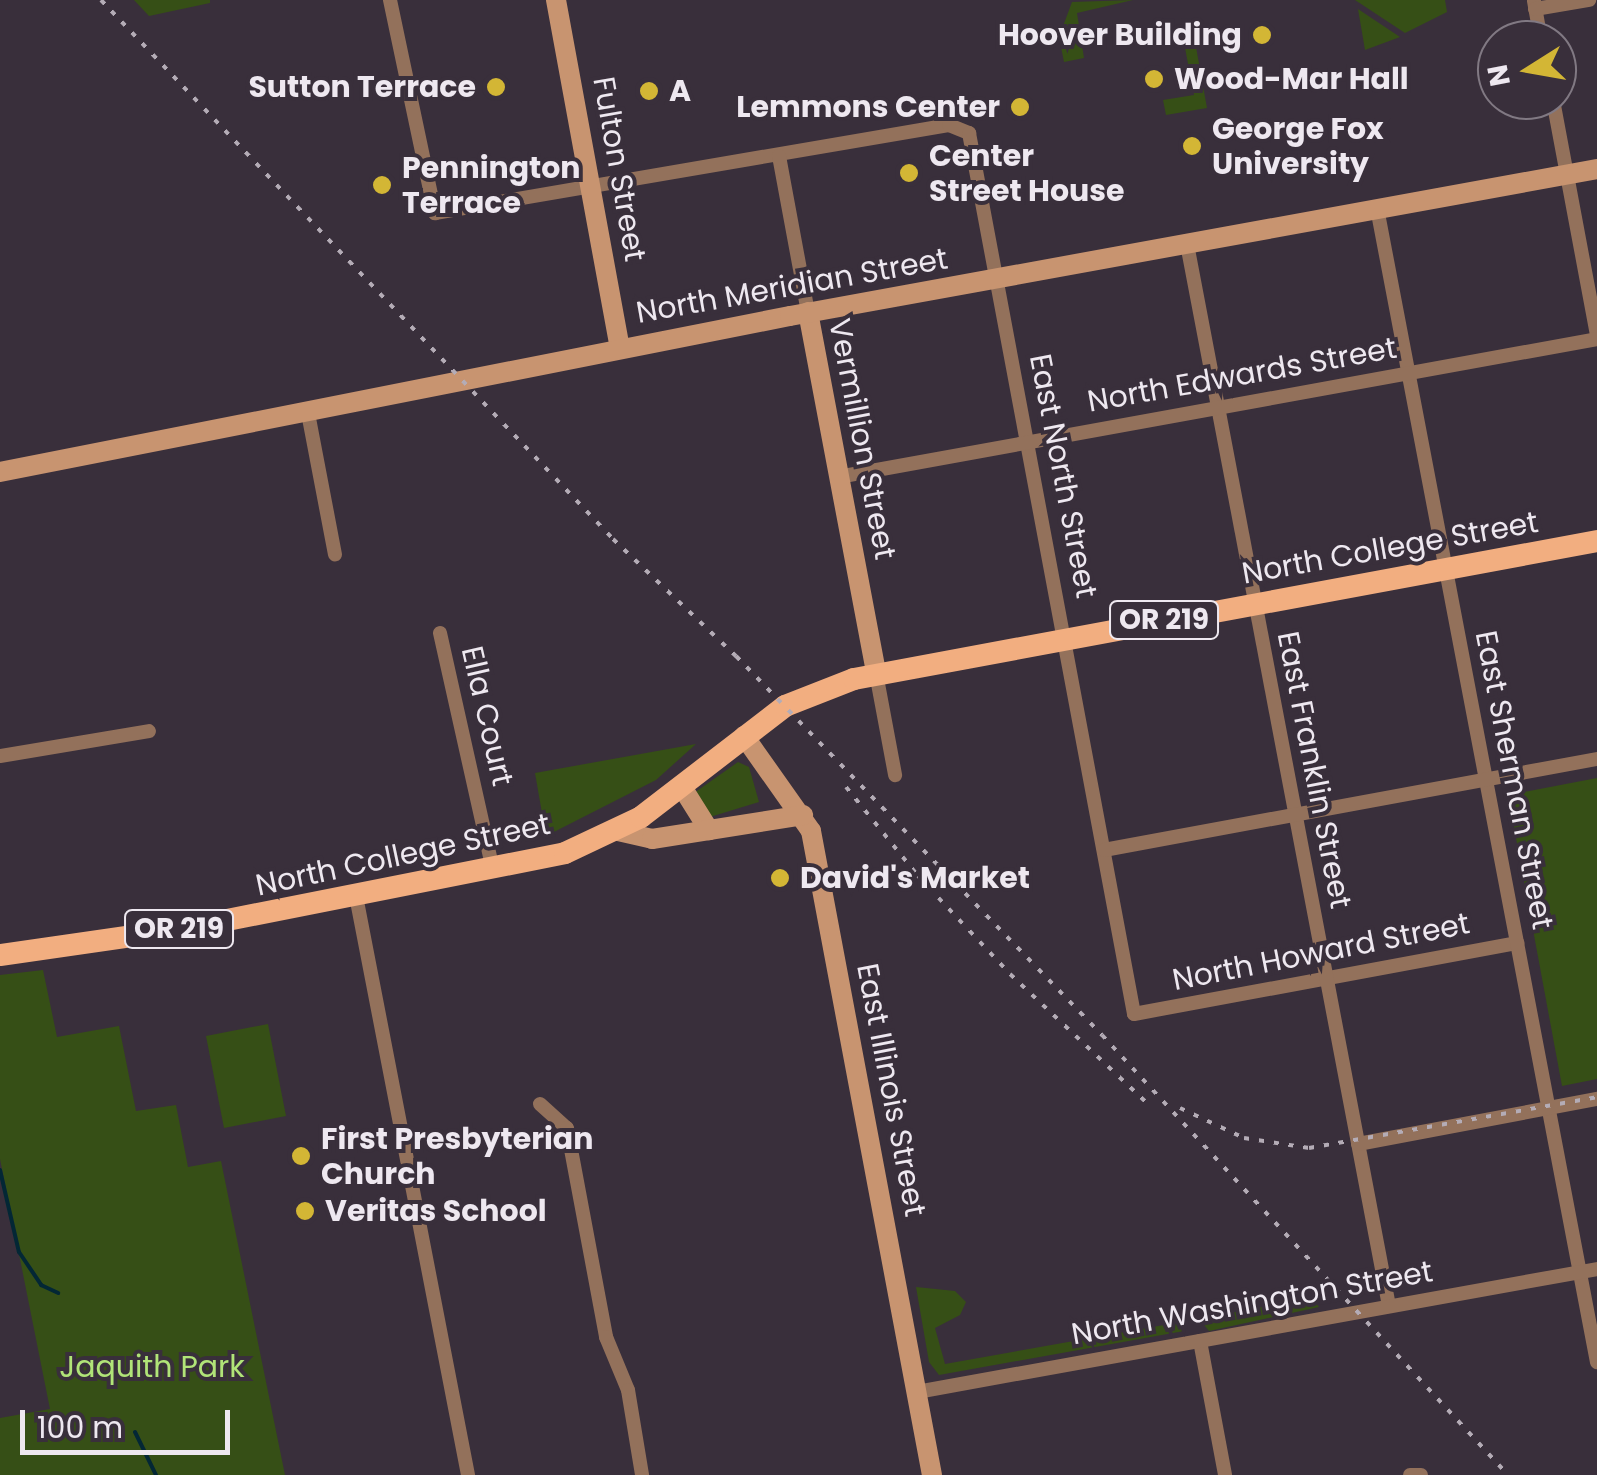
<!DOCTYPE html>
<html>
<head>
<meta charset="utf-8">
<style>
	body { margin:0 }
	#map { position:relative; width:1597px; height:1475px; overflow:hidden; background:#392f3b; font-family:Poppins,sans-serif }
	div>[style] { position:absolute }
	.green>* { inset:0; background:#364f16 }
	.stream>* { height:4px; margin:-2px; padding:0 2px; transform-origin:2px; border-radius:2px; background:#032735 }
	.street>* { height:14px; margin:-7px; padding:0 7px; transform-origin:7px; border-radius:7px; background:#93715b }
	.secondary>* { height:20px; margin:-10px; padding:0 10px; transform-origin:10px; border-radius:10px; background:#c89470 }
	.primary>* { height:22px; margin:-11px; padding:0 11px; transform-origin:11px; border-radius:11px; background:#f2ae80 }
	.rail>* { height:4px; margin-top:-2px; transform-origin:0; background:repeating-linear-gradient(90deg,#b4acb6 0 5px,transparent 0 15px) }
	.dots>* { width:28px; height:28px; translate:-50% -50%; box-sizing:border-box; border:5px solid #392f3b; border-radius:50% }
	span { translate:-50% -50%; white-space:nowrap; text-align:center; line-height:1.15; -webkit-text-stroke:8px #392f3b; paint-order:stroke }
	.shield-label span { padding:2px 8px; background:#392f3b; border:2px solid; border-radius:8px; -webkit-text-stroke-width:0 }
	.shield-label { font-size:28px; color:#eee8f0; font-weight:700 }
	.poi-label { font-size:30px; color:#eee8f0; font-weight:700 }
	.right { translate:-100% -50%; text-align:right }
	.left { translate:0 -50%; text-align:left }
	.street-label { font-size:30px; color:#eee8f0 }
	.park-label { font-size:30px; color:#b1e478 }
	.north { position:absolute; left:1477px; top:20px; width:100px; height:100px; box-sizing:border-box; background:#392f3b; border:2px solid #817983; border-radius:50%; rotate:259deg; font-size:28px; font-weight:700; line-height:40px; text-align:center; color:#eee8f0 }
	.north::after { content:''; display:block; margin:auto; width:35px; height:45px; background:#d3b635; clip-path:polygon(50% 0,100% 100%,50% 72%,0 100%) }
	.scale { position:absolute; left:20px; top:1410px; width:210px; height:45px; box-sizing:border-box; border:5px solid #eee8f0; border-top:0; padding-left:12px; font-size:30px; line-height:35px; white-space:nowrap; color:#eee8f0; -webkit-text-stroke:8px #392f3b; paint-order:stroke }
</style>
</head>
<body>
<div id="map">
	<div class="green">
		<div style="clip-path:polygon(134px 0,210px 0,210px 3px,149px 16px)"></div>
		<div style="clip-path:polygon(1133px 0,1077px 13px,1084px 58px,1064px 62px,1059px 37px,1072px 2px)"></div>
		<div style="clip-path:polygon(1355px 0,1445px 0,1447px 12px,1405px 33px)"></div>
		<div style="clip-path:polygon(1358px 9px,1400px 37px,1365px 50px)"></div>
		<div style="clip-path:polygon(1196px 47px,1207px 108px,1166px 115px,1163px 100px,1194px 95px,1185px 48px)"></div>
		<div style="clip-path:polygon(696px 744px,656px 780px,546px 836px,535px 773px)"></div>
		<div style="clip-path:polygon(738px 762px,749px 767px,759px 802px,710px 817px,694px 793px)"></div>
		<div style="clip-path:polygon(1597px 778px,1597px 1079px,1562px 1086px,1508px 795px)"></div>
		<div style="clip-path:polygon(43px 970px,57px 1037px,119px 1026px,136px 1111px,176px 1105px,188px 1167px,221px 1161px,285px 1475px,0 1475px,0 1418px,50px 1409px,0 1159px,0 975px)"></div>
		<div style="clip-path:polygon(268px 1024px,286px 1116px,224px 1128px,206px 1036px)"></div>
		<div style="clip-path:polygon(916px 1287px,955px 1291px,966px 1302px,960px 1315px,935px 1328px,945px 1364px,1181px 1322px,1184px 1331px,939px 1375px,929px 1362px)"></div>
		<div style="clip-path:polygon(1311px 1297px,1319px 1307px,1209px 1331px,1200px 1320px,1202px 1311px,1225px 1314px)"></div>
	</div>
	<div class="stream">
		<div style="left:0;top:1170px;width:84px;rotate:77deg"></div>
		<div style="left:19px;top:1252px;width:40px;rotate:56deg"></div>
		<div style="left:41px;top:1285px;width:19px;rotate:25deg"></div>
		<div style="left:135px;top:1432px;width:48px;rotate:64deg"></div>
	</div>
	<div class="street">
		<div style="left:390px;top:0;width:218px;rotate:78.1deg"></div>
		<div style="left:435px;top:213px;width:521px;rotate:-9.72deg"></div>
		<div style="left:949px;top:125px;width:22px;rotate:22deg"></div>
		<div style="left:969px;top:133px;width:896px;rotate:79.39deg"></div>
		<div style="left:1134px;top:1014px;width:390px;rotate:-10.5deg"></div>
		<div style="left:1534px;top:1px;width:40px;rotate:80deg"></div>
		<div style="left:1535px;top:9px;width:55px;rotate:-9.5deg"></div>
		<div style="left:1553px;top:100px;width:239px;rotate:79.4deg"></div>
		<div style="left:779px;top:156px;width:159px;rotate:79.5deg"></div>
		<div style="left:1377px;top:208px;width:1175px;rotate:79.21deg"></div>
		<div style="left:1187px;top:244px;width:1081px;rotate:79.23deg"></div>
		<div style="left:308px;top:413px;width:144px;rotate:79.2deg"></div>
		<div style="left:838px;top:477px;width:771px;rotate:-10.3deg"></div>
		<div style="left:440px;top:633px;width:243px;rotate:77.4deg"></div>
		<div style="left:876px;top:673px;width:104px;rotate:79.4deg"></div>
		<div style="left:0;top:756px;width:151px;rotate:-9.5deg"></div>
		<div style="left:1104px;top:850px;width:501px;rotate:-10.46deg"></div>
		<div style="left:356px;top:896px;width:590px;rotate:79.05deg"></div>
		<div style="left:540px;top:1104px;width:36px;rotate:42deg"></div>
		<div style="left:567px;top:1128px;width:213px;rotate:79.4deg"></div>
		<div style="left:606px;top:1337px;width:57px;rotate:67.5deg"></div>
		<div style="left:628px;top:1390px;width:86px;rotate:80.6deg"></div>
		<div style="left:1358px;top:1144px;width:243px;rotate:-10.7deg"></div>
		<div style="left:1200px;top:1341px;width:136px;rotate:79.4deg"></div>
		<div style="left:917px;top:1392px;width:691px;rotate:-10.25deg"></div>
		<div style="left:1410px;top:1475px;width:11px"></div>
	</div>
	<div class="secondary">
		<div style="left:556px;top:0;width:354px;rotate:79.6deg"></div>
		<div style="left:808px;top:312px;width:367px;rotate:79.3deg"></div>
		<div style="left:0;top:472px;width:805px;rotate:-11.17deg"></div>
		<div style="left:790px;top:316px;width:820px;rotate:-10.32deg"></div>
		<div style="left:744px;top:736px;width:116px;rotate:54.8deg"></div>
		<div style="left:811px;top:831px;width:655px;rotate:79.36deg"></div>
		<div style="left:682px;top:787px;width:51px;rotate:57.9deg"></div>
		<div style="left:618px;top:831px;width:35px;rotate:13deg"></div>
		<div style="left:652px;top:839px;width:153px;rotate:-9deg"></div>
	</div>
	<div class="primary">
		<div style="left:0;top:955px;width:189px;rotate:-8.2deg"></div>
		<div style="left:187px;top:928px;width:385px;rotate:-11.2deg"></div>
		<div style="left:565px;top:853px;width:84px;rotate:-25.3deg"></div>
		<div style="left:641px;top:817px;width:182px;rotate:-37.6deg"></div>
		<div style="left:785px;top:706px;width:74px;rotate:-21.4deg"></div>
		<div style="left:854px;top:679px;width:756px;rotate:-10.52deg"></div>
	</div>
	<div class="rail">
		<div style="left:101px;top:0;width:743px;rotate:46.47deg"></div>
		<div style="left:613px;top:539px;width:170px;rotate:43.6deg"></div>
		<div style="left:736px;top:656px;width:527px;rotate:46deg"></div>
		<div style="left:1102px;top:1035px;width:599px;rotate:47.3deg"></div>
		<div style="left:846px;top:787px;width:114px;rotate:51deg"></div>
		<div style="left:918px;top:876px;width:134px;rotate:46.8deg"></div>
		<div style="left:1010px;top:974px;width:191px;rotate:43.3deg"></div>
		<div style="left:1180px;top:1108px;width:71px;rotate:25.1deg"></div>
		<div style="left:1244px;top:1138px;width:66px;rotate:8.7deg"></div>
		<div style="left:1309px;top:1148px;width:292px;rotate:-10deg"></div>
	</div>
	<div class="dots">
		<div style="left:1262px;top:35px;background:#d3b635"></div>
		<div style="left:1154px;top:79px;background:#d3b635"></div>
		<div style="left:496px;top:87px;background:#d3b635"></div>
		<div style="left:649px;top:91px;background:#d3b635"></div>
		<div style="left:1020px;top:107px;background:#d3b635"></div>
		<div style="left:1192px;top:146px;background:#d3b635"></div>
		<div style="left:909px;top:173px;background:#d3b635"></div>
		<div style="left:382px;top:185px;background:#d3b635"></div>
		<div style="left:780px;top:878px;background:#d3b635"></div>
		<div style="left:301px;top:1156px;background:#d3b635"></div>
		<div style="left:305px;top:1211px;background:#d3b635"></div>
	</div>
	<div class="shield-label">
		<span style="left:1164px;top:620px">OR 219</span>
		<span style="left:179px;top:929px">OR 219</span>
	</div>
	<div class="poi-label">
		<span class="right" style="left:1242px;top:35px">Hoover Building</span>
		<span class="left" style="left:1174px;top:79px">Wood-Mar Hall</span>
		<span class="right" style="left:476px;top:87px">Sutton Terrace</span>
		<span class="left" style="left:669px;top:91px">A</span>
		<span class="right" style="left:1000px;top:107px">Lemmons Center</span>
		<span class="left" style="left:1212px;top:146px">George Fox<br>University</span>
		<span class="left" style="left:929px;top:173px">Center<br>Street House</span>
		<span class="left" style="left:402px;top:185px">Pennington<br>Terrace</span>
		<span class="left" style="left:800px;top:878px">David's Market</span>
		<span class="left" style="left:321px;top:1156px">First Presbyterian<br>Church</span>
		<span class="left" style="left:325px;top:1211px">Veritas School</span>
	</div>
	<div class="street-label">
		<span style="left:619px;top:169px;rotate:80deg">Fulton Street</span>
		<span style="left:792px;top:286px;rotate:-10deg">North Meridian Street</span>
		<span style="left:1242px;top:375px;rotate:-10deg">North Edwards Street</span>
		<span style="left:862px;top:439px;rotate:79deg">Vermillion Street</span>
		<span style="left:1063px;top:476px;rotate:79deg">East North Street</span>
		<span style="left:1390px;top:548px;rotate:-10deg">North College Street</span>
		<span style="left:487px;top:716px;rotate:77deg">Ella Court</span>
		<span style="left:1314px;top:770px;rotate:79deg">East Franklin Street</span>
		<span style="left:1514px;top:780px;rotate:79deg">East Sherman Street</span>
		<span style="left:403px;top:855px;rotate:-12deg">North College Street</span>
		<span style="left:1321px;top:952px;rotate:-11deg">North Howard Street</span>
		<span style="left:891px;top:1090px;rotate:79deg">East Illinois Street</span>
		<span style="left:1252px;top:1303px;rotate:-10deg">North Washington Street</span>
	</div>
	<div class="park-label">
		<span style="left:152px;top:1367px">Jaquith Park</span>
	</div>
	<div class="north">N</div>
	<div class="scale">100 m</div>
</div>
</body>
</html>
